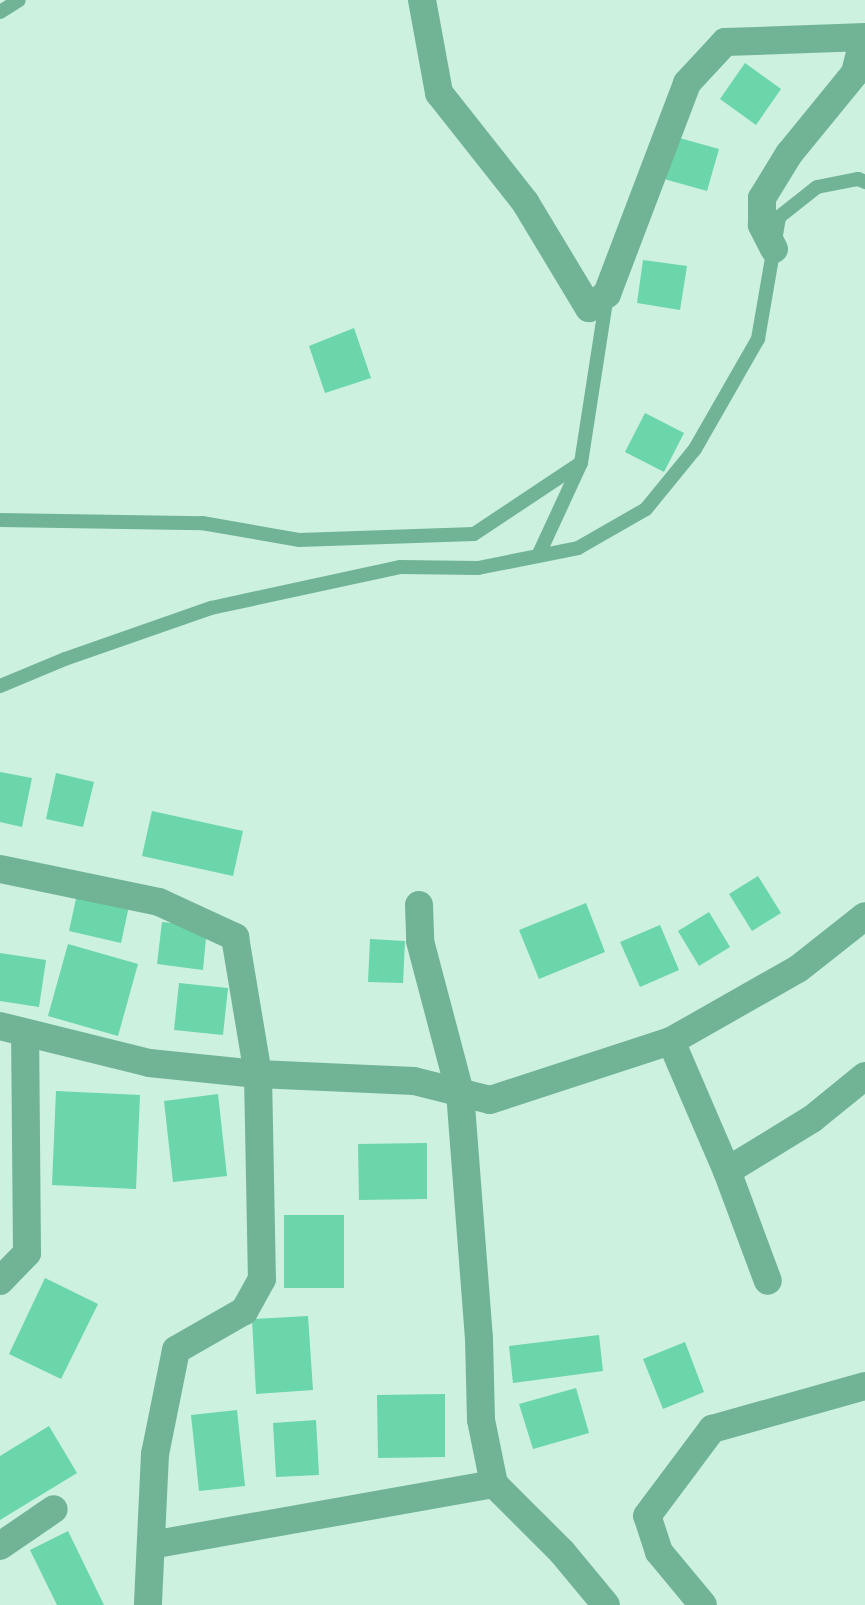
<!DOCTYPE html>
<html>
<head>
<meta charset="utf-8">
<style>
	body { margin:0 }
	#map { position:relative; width:865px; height:1605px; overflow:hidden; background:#ccf1df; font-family:Montserrat,sans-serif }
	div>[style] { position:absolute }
	.building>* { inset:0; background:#6ad6a9 }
	.lane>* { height:14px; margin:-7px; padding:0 7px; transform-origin:7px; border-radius:7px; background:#71b495 }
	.street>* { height:28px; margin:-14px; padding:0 14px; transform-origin:14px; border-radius:14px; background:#71b495 }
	span { translate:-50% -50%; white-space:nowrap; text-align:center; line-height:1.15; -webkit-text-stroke:4px #fff; paint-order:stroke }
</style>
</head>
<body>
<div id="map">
	<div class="building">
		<div style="clip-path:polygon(745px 63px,781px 89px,756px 125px,720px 99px)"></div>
		<div style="clip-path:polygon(676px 137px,719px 149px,707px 191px,664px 179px)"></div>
		<div style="clip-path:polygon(643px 260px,687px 266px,680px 310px,637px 303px)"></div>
		<div style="clip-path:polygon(354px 328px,371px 378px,325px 393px,309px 346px)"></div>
		<div style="clip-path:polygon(645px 413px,684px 433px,664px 472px,625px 452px)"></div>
		<div style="clip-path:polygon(0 772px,32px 778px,22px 827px,0 822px)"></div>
		<div style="clip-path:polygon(56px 773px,94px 782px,83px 827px,46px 819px)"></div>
		<div style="clip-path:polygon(152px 811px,243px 831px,233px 876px,142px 856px)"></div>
		<div style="clip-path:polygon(758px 876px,781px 913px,752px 931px,729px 894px)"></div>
		<div style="clip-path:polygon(77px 894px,129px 906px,121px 943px,69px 931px)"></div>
		<div style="clip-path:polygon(586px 903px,605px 952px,539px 979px,519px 930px)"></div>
		<div style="clip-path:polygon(709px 912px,730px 947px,699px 966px,678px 931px)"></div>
		<div style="clip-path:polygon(162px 922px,207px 927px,203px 970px,157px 964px)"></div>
		<div style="clip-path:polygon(660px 925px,679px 970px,640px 987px,620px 942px)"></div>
		<div style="clip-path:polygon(370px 939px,405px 941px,403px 983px,368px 982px)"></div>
		<div style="clip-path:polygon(68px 944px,138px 964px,118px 1036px,48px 1016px)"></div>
		<div style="clip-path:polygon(0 953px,46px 960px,39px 1007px,0 1001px)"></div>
		<div style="clip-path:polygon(179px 983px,228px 988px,223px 1035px,174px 1030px)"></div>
		<div style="clip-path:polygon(56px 1091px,140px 1095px,136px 1189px,52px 1185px)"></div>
		<div style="clip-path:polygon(218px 1094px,227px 1176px,173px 1182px,164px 1101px)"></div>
		<div style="clip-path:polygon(427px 1143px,427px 1199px,359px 1200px,358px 1144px)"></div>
		<div style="clip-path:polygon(284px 1215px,344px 1215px,344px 1288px,284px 1288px)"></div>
		<div style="clip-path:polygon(45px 1278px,98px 1304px,61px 1379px,9px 1354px)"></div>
		<div style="clip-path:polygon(308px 1316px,313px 1390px,256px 1394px,252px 1319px)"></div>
		<div style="clip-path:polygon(599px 1335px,603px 1371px,513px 1383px,509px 1346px)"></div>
		<div style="clip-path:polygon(685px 1342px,704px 1392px,663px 1409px,643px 1359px)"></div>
		<div style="clip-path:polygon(576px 1388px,589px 1433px,533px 1449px,519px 1404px)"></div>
		<div style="clip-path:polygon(445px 1394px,445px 1457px,378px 1458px,377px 1395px)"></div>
		<div style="clip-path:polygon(237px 1410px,245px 1486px,199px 1491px,191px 1415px)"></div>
		<div style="clip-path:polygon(316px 1420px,319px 1475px,276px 1477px,273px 1423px)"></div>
		<div style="clip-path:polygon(49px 1426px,77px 1473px,0 1520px,0 1456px)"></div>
		<div style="clip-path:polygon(68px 1531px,104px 1605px,57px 1605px,30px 1550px)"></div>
	</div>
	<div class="lane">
		<div style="left:0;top:12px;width:22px;rotate:-32deg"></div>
		<div style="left:0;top:520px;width:202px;rotate:0.9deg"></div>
		<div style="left:202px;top:523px;width:98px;rotate:9.9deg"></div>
		<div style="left:299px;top:540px;width:175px;rotate:-2deg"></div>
		<div style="left:474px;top:534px;width:128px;rotate:-33.6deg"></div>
		<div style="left:538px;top:556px;width:102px;rotate:-65.2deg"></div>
		<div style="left:581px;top:463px;width:170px;rotate:-81.2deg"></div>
		<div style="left:0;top:686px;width:70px;rotate:-22.6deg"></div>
		<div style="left:65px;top:659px;width:155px;rotate:-19.3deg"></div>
		<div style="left:211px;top:608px;width:193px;rotate:-12.2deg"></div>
		<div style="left:400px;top:567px;width:78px;rotate:0.7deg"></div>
		<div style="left:478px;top:568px;width:102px;rotate:-11.3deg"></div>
		<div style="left:578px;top:548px;width:78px;rotate:-29.8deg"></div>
		<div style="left:646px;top:509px;width:77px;rotate:-50.8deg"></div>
		<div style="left:695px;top:449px;width:127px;rotate:-60.2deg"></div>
		<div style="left:758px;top:339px;width:124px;rotate:-80.2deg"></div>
		<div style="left:779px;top:217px;width:48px;rotate:-38.3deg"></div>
		<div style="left:817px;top:187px;width:42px;rotate:-11deg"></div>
		<div style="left:858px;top:179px;width:8px;rotate:23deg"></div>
	</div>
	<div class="street">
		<div style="left:422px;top:0;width:95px;rotate:79.6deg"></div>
		<div style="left:439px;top:93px;width:139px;rotate:51.7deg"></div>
		<div style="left:525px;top:202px;width:124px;rotate:58.9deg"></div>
		<div style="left:589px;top:308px;width:23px;rotate:-38deg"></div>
		<div style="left:607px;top:294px;width:226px;rotate:-69.2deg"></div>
		<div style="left:687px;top:83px;width:56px;rotate:-47.2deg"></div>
		<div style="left:725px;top:42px;width:140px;rotate:-2deg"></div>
		<div style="left:774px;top:249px;width:27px;rotate:-117deg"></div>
		<div style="left:762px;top:225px;width:27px;rotate:-90deg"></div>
		<div style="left:762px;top:198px;width:52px;rotate:-58.5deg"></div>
		<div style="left:789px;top:154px;width:104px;rotate:-50.8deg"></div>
		<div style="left:855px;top:73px;width:36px;rotate:-76deg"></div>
		<div style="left:0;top:869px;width:162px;rotate:11.7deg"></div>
		<div style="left:159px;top:902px;width:84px;rotate:24.7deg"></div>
		<div style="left:235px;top:937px;width:139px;rotate:80.5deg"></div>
		<div style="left:258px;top:1074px;width:205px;rotate:88.9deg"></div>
		<div style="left:262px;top:1279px;width:37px;rotate:119deg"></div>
		<div style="left:244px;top:1311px;width:78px;rotate:150.2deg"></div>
		<div style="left:176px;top:1350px;width:106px;rotate:101.4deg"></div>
		<div style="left:155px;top:1454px;width:151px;rotate:92.7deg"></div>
		<div style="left:419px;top:905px;width:36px;rotate:88deg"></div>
		<div style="left:420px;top:941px;width:156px;rotate:75.2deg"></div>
		<div style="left:460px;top:1092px;width:247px;rotate:85.6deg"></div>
		<div style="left:479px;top:1338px;width:82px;rotate:88.6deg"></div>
		<div style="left:481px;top:1420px;width:65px;rotate:78.5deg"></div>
		<div style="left:494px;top:1484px;width:96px;rotate:45deg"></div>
		<div style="left:562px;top:1552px;width:69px;rotate:50.3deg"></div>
		<div style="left:0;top:1026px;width:154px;rotate:13.9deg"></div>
		<div style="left:149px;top:1063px;width:110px;rotate:5.8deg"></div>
		<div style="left:258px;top:1074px;width:156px;rotate:2.6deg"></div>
		<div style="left:414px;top:1081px;width:78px;rotate:14deg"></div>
		<div style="left:490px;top:1100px;width:190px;rotate:-18.1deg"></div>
		<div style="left:671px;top:1041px;width:146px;rotate:-29.6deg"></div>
		<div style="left:798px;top:969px;width:85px;rotate:-38.3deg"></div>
		<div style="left:671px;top:1041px;width:142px;rotate:66.7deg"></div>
		<div style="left:727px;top:1171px;width:117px;rotate:69.6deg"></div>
		<div style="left:727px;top:1171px;width:100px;rotate:-31.5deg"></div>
		<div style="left:812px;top:1119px;width:68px;rotate:-39.1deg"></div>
		<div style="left:0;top:1281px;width:39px;rotate:-46deg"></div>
		<div style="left:27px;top:1253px;width:219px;rotate:-90.5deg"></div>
		<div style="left:151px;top:1545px;width:348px;rotate:-10.1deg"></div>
		<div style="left:0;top:1546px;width:65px;rotate:-34.4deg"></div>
		<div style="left:703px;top:1605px;width:69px;rotate:-129.7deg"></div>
		<div style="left:659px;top:1552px;width:38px;rotate:-108deg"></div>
		<div style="left:647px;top:1516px;width:109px;rotate:-53.2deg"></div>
		<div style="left:712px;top:1429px;width:159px;rotate:-15.7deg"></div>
	</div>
</div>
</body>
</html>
